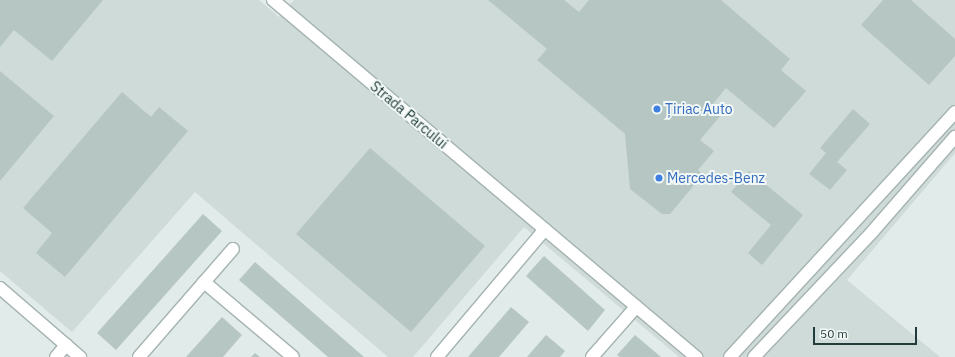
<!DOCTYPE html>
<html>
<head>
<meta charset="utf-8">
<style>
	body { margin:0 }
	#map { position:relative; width:955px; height:357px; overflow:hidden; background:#e1ebe9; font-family:"IBM Plex Sans",sans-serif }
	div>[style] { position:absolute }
	.built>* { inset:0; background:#cfdbd8 }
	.building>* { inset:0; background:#b6c6c2 }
	.roads { filter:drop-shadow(1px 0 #a4b3b1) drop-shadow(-1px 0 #a4b3b1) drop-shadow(0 1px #a4b3b1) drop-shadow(0 -1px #a4b3b1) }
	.minor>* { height:12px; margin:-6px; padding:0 6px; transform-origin:6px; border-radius:6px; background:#fff }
	.dots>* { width:11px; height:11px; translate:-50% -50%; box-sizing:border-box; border:2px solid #f1f8f6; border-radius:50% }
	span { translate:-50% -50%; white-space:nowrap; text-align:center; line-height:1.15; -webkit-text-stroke:4px #f1f8f6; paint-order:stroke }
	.shop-label { font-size:14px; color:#366cbe }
	.left { translate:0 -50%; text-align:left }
	.street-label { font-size:14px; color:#213c3a }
	.scale { position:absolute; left:813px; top:327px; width:104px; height:18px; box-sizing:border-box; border:2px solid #213c3a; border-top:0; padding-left:5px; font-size:12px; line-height:14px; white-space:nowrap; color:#213c3a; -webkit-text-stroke:3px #f1f8f6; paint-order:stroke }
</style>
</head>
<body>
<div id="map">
	<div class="built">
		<div style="clip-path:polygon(0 0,259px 0,279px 17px,294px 0,955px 0,955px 153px,847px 280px,940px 357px,679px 357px,524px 227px,413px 357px,388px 357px,195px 192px,72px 332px,0 271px)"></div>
	</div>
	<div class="building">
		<div style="clip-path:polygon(0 0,103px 0,52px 61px,14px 30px,0 47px)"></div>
		<div style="clip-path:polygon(488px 0,564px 0,579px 12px,589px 0,721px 0,790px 59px,781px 70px,806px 91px,774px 128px,726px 88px,712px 105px,722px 114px,700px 140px,714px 151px,698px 170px,701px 173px,695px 184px,670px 214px,662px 214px,630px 189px,625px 134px,537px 60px,547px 49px)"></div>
		<div style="clip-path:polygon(883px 0,911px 0,955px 39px,955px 56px,929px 85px,861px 25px)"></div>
		<div style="clip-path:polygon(0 71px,54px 116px,0 181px)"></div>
		<div style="clip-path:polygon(122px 92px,151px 117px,159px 107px,188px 131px,65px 277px,36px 253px,52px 233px,23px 208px)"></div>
		<div style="clip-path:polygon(853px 109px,870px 124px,837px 162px,847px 170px,830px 190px,809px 174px,826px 153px,820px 148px)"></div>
		<div style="clip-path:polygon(370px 148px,485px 246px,411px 332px,296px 234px)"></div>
		<div style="clip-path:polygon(749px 171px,803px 215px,762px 265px,748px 253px,771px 225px,731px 192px)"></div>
		<div style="clip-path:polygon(203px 214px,222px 231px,116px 350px,97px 333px)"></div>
		<div style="clip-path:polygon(544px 256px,605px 310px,588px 331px,526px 276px)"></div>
		<div style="clip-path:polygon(255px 262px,364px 357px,328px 357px,239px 280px)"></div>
		<div style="clip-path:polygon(511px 307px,529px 322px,499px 357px,468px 357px)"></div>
		<div style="clip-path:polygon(222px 317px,242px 335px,223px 357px,186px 357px)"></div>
		<div style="clip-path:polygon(546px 335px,565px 351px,560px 357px,527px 357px)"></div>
		<div style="clip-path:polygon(635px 335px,661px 357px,620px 357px,617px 355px)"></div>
		<div style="clip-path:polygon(255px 353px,260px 357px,251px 357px)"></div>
	</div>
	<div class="roads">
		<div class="minor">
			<div style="left:273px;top:0;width:554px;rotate:40.16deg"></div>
			<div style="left:204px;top:282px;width:116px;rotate:40.1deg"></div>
			<div style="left:0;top:288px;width:106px;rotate:40.8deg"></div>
			<div style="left:56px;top:357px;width:16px;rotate:-50deg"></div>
			<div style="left:139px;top:357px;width:143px;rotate:-49deg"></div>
			<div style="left:437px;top:357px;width:167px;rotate:-49.8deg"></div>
			<div style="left:592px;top:357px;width:67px;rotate:-48.7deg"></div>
			<div style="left:730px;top:357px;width:333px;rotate:-47.4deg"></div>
			<div style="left:754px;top:357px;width:173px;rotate:-46.6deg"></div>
			<div style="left:873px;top:231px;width:125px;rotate:-48.9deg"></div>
		</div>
	</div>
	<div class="dots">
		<div style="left:657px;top:109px;background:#3f7fe0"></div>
		<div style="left:659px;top:178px;background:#3f7fe0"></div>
	</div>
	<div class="shop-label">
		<span class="left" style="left:665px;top:109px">Țiriac Auto</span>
		<span class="left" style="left:667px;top:178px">Mercedes-Benz</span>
	</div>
	<div class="street-label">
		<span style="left:409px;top:115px;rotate:40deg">Strada Parcului</span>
	</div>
	<div class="scale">50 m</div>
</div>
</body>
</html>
